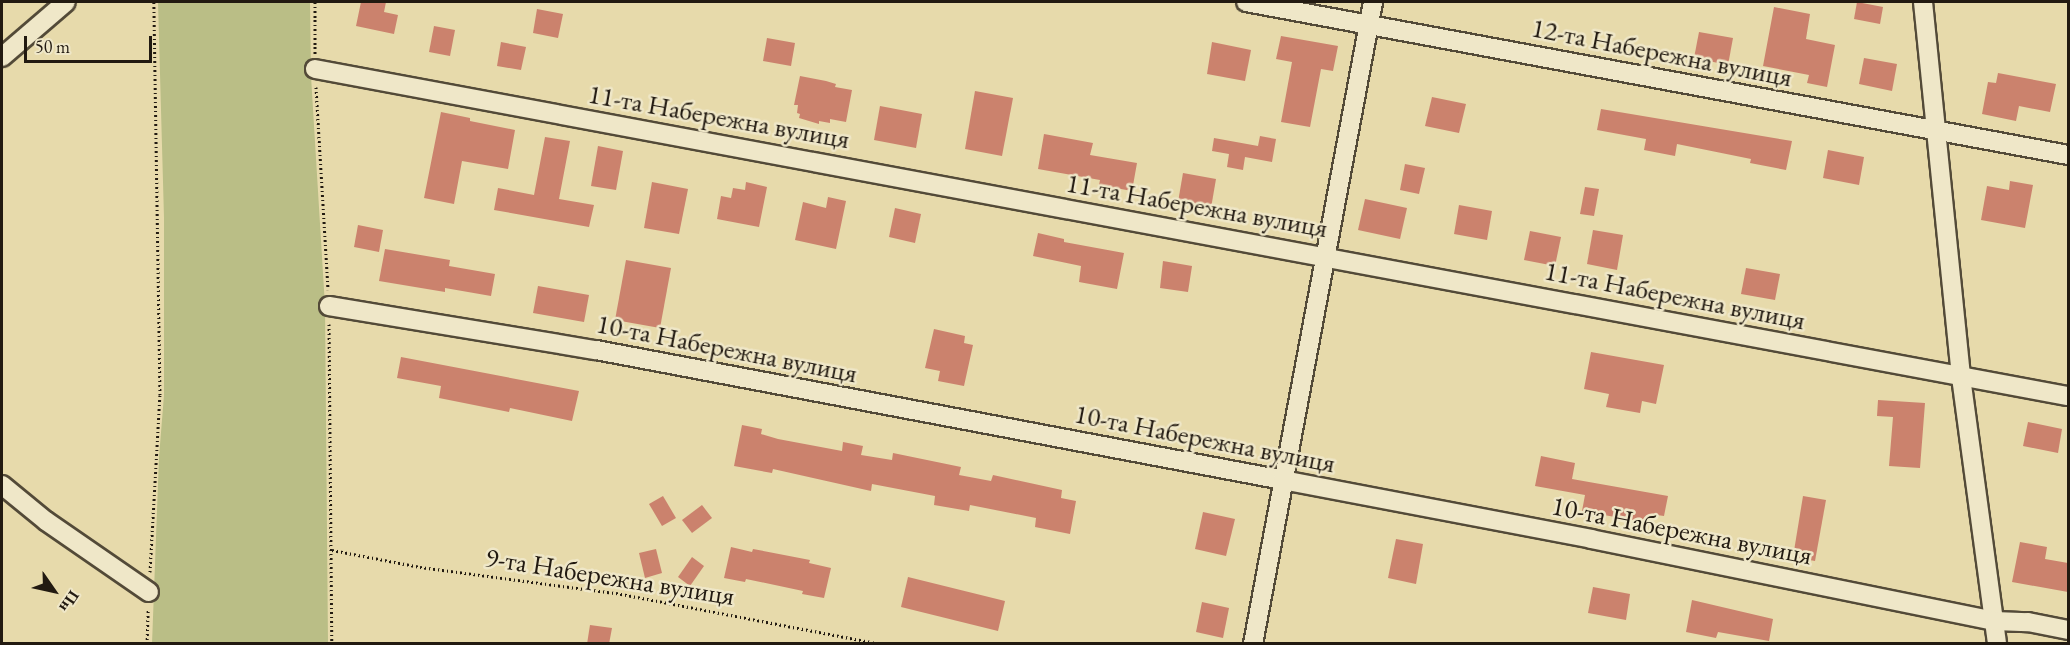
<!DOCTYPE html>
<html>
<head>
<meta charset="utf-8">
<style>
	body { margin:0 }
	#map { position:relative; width:2070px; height:645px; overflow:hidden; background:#e7daab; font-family:"EB Garamond",serif }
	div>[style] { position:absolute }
	.green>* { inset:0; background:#babe86 }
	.building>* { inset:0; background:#cb826d }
	.path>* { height:3px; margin-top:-1.5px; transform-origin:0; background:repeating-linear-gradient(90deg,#221a11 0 1.5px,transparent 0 4.5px) }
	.roads { filter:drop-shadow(2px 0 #534a38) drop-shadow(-2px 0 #534a38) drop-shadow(0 2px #534a38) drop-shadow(0 -2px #534a38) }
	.minor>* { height:18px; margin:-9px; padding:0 9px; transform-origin:9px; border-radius:9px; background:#efe7c8 }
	span { translate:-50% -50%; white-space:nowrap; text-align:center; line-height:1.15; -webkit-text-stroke:5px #efe7c8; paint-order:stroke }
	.street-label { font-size:27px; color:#221a11 }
	.frame { position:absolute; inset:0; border:3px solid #221a11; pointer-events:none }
	.north { position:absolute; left:24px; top:561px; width:60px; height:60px; -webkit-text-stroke:4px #efe7c8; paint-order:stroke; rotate:124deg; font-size:16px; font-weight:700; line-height:24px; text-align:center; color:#221a11 }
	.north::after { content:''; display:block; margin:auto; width:21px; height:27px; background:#221a11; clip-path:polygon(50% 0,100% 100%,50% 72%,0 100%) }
	.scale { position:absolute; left:24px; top:36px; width:128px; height:27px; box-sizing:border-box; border:3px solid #221a11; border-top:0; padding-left:8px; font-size:18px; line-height:21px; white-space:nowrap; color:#221a11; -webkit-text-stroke:4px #efe7c8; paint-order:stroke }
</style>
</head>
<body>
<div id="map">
	<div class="green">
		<div style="clip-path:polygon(158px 2px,310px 2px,311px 76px,325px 306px,328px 643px,152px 644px,159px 457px,164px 395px,164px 218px)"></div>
	</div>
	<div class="building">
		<div style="clip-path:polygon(361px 2px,386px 2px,384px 12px,398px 15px,394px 34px,356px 26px)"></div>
		<div style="clip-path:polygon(1857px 2px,1883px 7px,1880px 24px,1854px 19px)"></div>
		<div style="clip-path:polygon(1774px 7px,1810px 14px,1806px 39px,1835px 45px,1827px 87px,1807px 83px,1809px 75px,1763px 66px)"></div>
		<div style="clip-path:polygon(537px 9px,563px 14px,558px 38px,533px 33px)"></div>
		<div style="clip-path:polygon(434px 26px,455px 30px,450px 56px,429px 52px)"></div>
		<div style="clip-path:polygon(1699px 32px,1733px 38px,1728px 65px,1694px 58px)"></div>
		<div style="clip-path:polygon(1281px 36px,1338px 46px,1333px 71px,1321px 69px,1310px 127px,1281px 122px,1292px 62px,1276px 59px)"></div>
		<div style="clip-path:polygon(767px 38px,795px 43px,791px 66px,763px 61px)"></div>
		<div style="clip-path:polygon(501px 42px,526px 47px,521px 70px,497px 66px)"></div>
		<div style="clip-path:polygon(1212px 42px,1251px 50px,1245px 81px,1207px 74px)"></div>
		<div style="clip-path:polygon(1864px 58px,1897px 64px,1892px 91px,1859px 84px)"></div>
		<div style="clip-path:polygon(1998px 73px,2056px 84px,2050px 112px,2019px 106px,2016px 121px,1982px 114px,1988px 82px,1996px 83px)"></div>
		<div style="clip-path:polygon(800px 76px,826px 81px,836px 84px,835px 87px,852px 90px,846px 122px,830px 119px,830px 123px,819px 121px,819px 124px,799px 118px,800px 114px,797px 113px,798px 105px,794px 105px)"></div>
		<div style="clip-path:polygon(975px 91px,1013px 98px,1002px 156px,965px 149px)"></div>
		<div style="clip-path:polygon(1432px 97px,1466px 104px,1459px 133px,1425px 126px)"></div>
		<div style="clip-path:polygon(880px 106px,922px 114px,916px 148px,874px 140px)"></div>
		<div style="clip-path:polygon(1601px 109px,1792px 141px,1786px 170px,1750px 163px,1751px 159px,1677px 144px,1675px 156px,1644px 150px,1646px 139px,1597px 130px)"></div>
		<div style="clip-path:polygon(441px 112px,470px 118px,470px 121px,515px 130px,508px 169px,462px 161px,454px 204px,424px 198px)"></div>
		<div style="clip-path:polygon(1044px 134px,1093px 143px,1090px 155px,1137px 163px,1132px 191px,1099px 185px,1100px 180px,1038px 169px)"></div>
		<div style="clip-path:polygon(1260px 136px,1276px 139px,1272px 162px,1245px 157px,1243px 170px,1227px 167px,1229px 154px,1212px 151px,1214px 138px,1258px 146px)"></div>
		<div style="clip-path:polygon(545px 137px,570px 141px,559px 199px,594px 205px,589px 227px,494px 210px,498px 188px,534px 195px)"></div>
		<div style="clip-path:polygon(598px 146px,623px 151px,616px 190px,591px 186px)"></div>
		<div style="clip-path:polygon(1828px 150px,1864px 157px,1859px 185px,1823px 178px)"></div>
		<div style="clip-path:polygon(1405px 164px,1425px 168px,1419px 194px,1400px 190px)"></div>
		<div style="clip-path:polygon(1183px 173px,1216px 179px,1211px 208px,1178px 202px)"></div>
		<div style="clip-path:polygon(2010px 181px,2033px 185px,2025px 228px,1981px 220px,1987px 186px,2009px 190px)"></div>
		<div style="clip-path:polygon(652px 182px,688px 189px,679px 234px,644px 228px)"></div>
		<div style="clip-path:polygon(746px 182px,767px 187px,759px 227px,717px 219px,721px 196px,731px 198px,733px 188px,745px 190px)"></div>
		<div style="clip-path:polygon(1585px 187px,1599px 189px,1594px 216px,1580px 214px)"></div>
		<div style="clip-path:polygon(828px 197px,846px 201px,836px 249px,795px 240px,803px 202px,826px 208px)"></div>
		<div style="clip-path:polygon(1365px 199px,1407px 208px,1400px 239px,1358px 230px)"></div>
		<div style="clip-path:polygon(1459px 205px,1492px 211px,1487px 240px,1454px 234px)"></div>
		<div style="clip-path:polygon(895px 208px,921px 214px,915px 243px,889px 237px)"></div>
		<div style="clip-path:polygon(358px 225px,383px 230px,379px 252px,354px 247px)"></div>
		<div style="clip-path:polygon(1593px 230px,1623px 235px,1617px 270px,1587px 264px)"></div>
		<div style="clip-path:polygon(1530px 231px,1561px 237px,1555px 266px,1524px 260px)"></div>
		<div style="clip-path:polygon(1038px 233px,1064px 239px,1064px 242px,1124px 253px,1117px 289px,1079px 282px,1081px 266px,1033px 256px)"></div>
		<div style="clip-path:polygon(385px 249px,450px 260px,449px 266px,495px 274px,491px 296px,445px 288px,445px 292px,379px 281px)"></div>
		<div style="clip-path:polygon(626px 260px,671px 268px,660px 328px,615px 320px)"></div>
		<div style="clip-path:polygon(1163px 261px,1192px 266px,1188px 292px,1160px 288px)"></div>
		<div style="clip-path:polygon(1746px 268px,1780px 274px,1775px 300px,1741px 294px)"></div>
		<div style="clip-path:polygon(538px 286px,589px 295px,584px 322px,533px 313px)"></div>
		<div style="clip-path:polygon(934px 329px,965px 336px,964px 343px,973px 345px,964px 386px,938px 381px,940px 371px,925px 368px)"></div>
		<div style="clip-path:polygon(1591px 352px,1664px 365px,1656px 404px,1642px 401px,1640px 413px,1606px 407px,1609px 394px,1584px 389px)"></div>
		<div style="clip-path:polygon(401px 357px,579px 391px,572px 421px,510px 408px,509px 412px,439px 398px,441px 386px,397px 378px)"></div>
		<div style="clip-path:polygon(1878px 400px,1925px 403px,1920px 468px,1889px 466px,1893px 417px,1877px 416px)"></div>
		<div style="clip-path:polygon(2028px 422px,2062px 429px,2058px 453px,2023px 446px)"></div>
		<div style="clip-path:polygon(742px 425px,762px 429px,761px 434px,778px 439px,842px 451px,843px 442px,863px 446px,861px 455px,892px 460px,893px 453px,961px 467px,959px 475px,991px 481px,993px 475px,1062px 490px,1061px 498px,1076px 501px,1070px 534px,1035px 527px,1036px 518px,970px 505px,969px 511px,934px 505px,935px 496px,872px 484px,871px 491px,773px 469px,772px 473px,734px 466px)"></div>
		<div style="clip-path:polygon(1541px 456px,1575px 463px,1572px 479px,1668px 496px,1664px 516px,1650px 514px,1648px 523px,1582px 511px,1585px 495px,1535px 486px)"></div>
		<div style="clip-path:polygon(663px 496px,676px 518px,662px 526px,649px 504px)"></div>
		<div style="clip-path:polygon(1803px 496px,1826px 500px,1815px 561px,1793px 557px)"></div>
		<div style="clip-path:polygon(702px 505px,712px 518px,692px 533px,682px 520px)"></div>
		<div style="clip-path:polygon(1203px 512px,1235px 519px,1226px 556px,1195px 549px)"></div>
		<div style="clip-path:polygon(1396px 539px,1423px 544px,1416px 584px,1388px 578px)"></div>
		<div style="clip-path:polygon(2020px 542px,2047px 547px,2045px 559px,2068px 563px,2068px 592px,2012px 582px)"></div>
		<div style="clip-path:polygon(731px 547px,752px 552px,753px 549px,810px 560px,809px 563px,831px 568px,824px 598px,802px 594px,803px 591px,746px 579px,745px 582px,724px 578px)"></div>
		<div style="clip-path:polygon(656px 549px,662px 573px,645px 578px,639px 553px)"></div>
		<div style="clip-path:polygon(692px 557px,704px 566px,690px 586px,678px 577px)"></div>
		<div style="clip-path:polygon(908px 577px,1005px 601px,998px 631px,901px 607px)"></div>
		<div style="clip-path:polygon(1593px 587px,1630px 594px,1626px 620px,1588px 613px)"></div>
		<div style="clip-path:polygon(1692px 600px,1773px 619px,1769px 641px,1718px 632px,1716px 638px,1686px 632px)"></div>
		<div style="clip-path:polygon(1202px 602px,1229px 608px,1223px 638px,1196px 632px)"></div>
		<div style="clip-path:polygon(590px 625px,612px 628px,609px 644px,587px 644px)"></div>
	</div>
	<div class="path">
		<div style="left:315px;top:2px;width:52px;rotate:90deg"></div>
		<div style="left:316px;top:87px;width:203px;rotate:86.6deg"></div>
		<div style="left:329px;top:324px;width:320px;rotate:89.5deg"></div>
		<div style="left:332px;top:550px;width:90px;rotate:10.9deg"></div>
		<div style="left:420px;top:567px;width:198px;rotate:7.6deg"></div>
		<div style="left:616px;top:593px;width:271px;rotate:10.9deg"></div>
		<div style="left:150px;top:572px;width:177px;rotate:-86.8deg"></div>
		<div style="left:160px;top:395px;width:393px;rotate:-90.9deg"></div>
		<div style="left:147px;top:644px;width:35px;rotate:-88deg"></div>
	</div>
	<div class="roads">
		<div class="minor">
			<div style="left:1246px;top:2px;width:836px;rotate:10.54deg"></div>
			<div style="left:1923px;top:2px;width:377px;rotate:84.2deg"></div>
			<div style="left:1961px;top:377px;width:269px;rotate:82.3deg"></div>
			<div style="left:2px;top:57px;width:84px;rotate:-40.7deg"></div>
			<div style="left:315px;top:69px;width:1783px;rotate:10.57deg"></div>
			<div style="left:329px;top:306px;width:271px;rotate:9.4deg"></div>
			<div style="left:596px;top:350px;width:699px;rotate:10.72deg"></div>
			<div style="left:1283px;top:480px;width:314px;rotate:10.8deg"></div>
			<div style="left:1591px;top:539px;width:411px;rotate:11.5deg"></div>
			<div style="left:1994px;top:621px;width:34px;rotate:2deg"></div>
			<div style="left:2028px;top:622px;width:41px;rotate:11.3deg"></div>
			<div style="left:2px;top:485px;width:57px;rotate:39.3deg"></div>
			<div style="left:46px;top:521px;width:125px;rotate:34.6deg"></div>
			<div style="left:1253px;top:644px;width:653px;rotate:-79.41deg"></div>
		</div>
	</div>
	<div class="street-label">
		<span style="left:1662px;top:52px;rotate:11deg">12-та Набережна вулиця</span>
		<span style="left:719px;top:116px;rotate:10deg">11-та Набережна вулиця</span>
		<span style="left:1197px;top:205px;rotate:10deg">11-та Набережна вулиця</span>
		<span style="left:1675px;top:295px;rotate:11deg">11-та Набережна вулиця</span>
		<span style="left:727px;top:348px;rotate:11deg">10-та Набережна вулиця</span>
		<span style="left:1205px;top:438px;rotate:11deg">10-та Набережна вулиця</span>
		<span style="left:1682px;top:530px;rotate:11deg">10-та Набережна вулиця</span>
		<span style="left:610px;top:576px;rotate:9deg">9-та Набережна вулиця</span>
	</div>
	<div class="frame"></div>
	<div class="north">Пн</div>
	<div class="scale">50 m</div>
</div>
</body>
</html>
